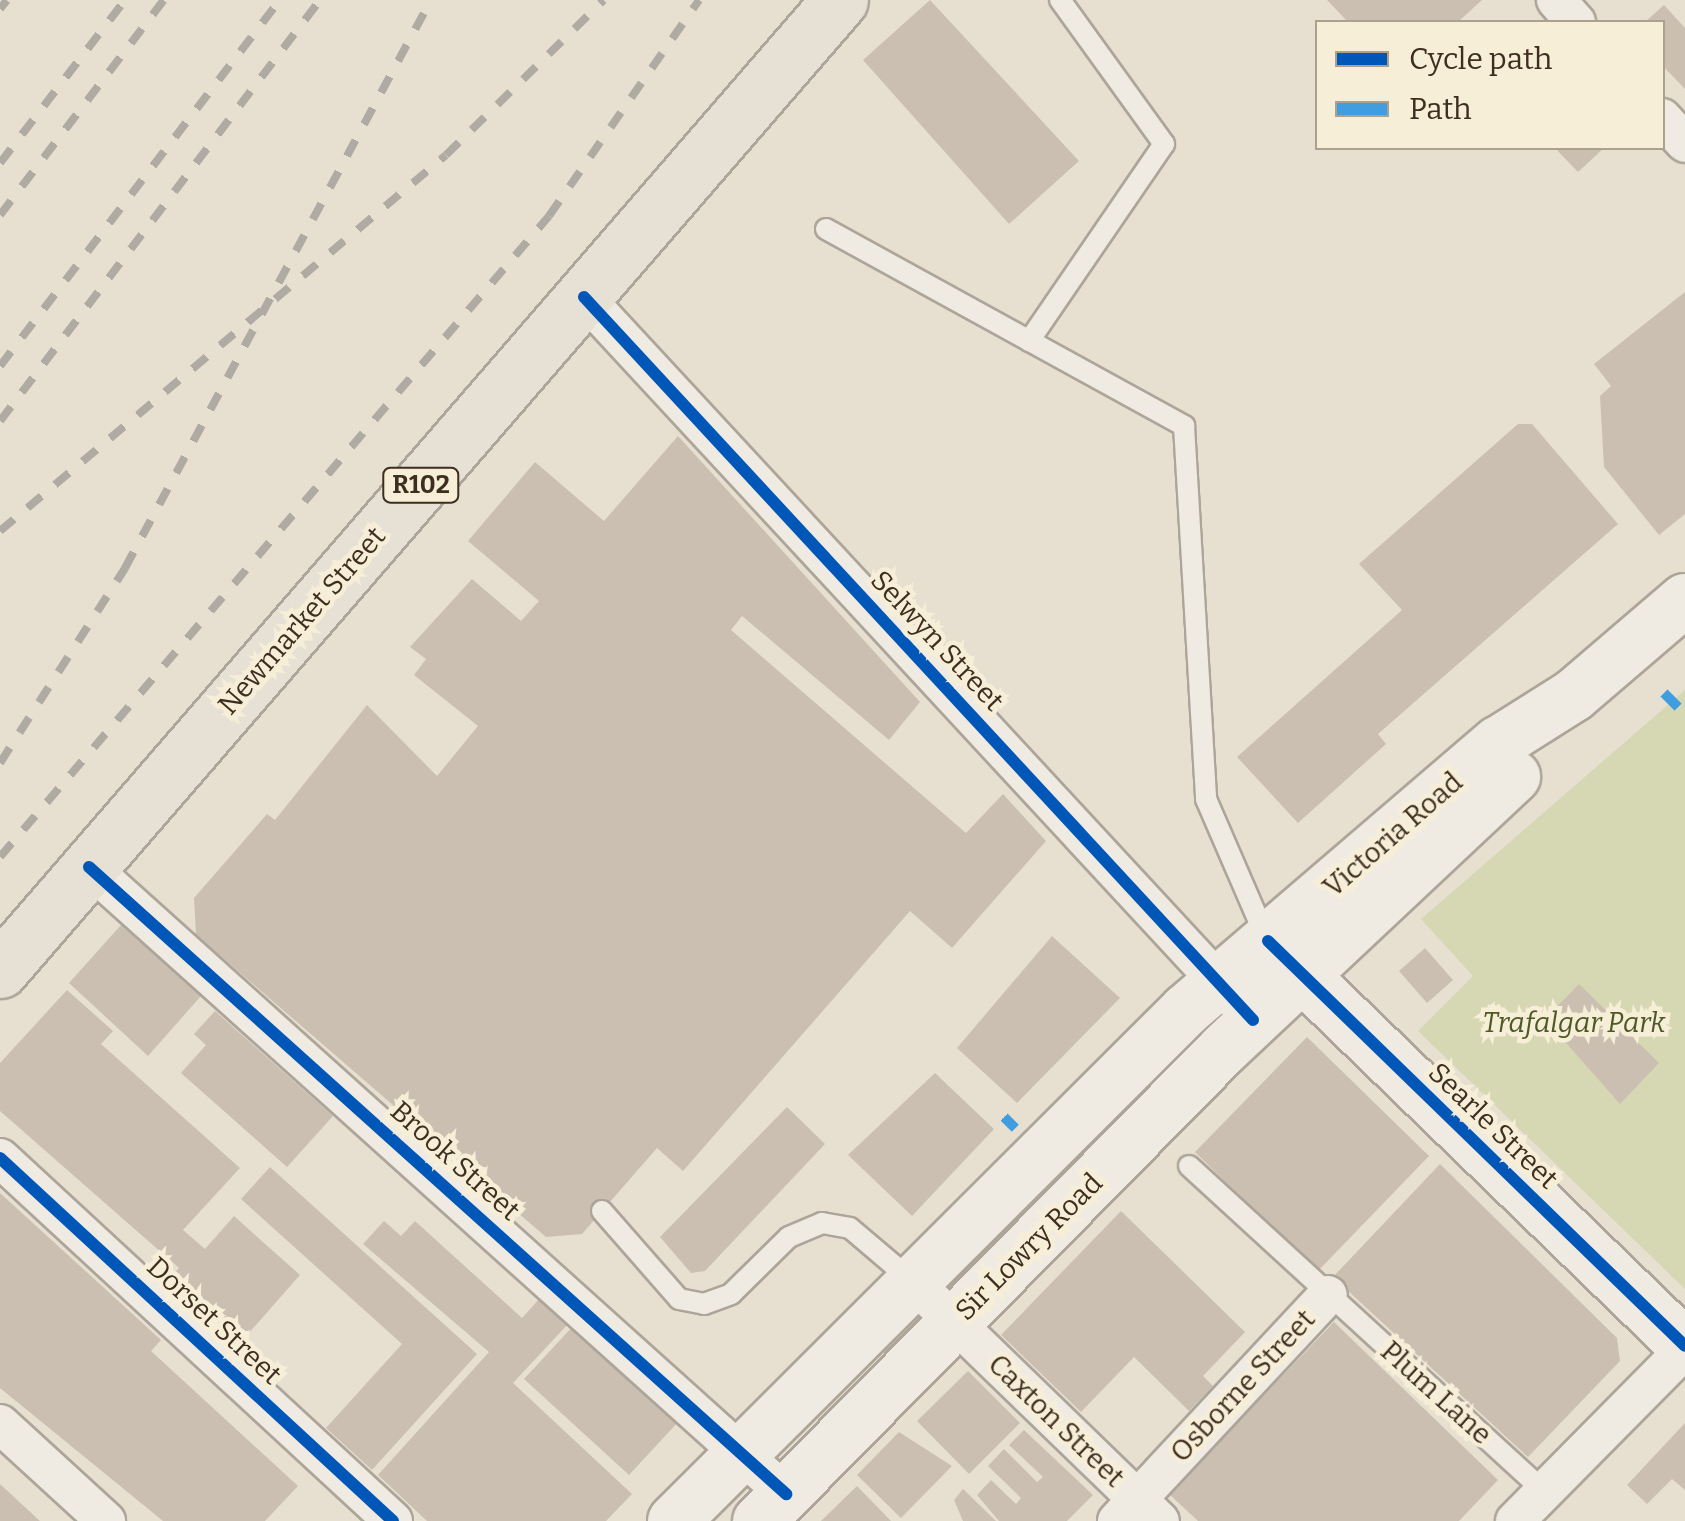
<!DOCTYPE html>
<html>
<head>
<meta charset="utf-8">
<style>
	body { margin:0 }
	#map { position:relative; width:1685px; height:1521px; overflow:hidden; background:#e7e0d1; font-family:Bitter,serif }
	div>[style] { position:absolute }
	.green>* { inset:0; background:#d6d7b3 }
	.building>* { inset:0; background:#cbbfb2 }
	.roads { filter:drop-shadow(2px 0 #ada599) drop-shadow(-2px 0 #ada599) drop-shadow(0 2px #ada599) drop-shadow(0 -2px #ada599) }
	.lane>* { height:20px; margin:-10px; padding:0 10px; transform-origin:10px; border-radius:10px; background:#efebe3 }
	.street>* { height:38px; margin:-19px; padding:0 19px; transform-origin:19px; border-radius:19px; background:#efebe3 }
	.secondary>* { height:52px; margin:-26px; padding:0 26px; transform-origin:26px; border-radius:26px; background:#efebe3 }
	.primary>* { height:55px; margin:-27.5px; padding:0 27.5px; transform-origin:27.5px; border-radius:27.5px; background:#e6e1d4 }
	.rail>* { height:8px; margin-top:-4px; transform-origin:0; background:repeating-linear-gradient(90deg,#afaaa2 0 18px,transparent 0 36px) }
	.quiet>* { height:10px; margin-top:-5px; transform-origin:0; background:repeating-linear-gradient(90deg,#3f9de0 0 20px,transparent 0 30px) }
	.cycleway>* { height:12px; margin:-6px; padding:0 6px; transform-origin:6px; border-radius:6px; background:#0057b8 }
	span { translate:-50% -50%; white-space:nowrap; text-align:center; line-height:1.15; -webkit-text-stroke:9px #f7eed8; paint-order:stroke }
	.shield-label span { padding:2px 8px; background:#f7eed8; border:2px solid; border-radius:8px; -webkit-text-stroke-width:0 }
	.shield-label { font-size:25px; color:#3d2e20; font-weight:700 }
	.street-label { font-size:28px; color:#3d2e20 }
	.park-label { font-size:28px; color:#4d5a26; font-style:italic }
	.legend { position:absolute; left:1315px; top:20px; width:350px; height:130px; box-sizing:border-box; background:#f7eed8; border:2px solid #ada18e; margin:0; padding:12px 18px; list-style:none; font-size:30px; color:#3d2e20 }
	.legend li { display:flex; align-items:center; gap:20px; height:50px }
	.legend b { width:50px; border:2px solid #ada18e }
</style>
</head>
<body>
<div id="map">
	<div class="green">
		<div style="clip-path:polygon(1685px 690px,1685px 1289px,1418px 1031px,1473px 976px,1421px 919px)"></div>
	</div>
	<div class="building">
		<div style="clip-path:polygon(930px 0,1079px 161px,1009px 224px,863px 60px)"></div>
		<div style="clip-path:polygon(1327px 0,1482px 0,1458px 22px,1348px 22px)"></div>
		<div style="clip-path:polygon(1664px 5px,1685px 28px,1685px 89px,1662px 65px,1662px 22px,1645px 22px)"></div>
		<div style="clip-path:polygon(1555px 148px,1604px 148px,1578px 172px)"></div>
		<div style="clip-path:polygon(1685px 292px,1685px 514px,1659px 535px,1604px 467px,1600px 396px,1611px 386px,1594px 364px)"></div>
		<div style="clip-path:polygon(1518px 424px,1532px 424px,1618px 524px,1378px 734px,1386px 744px,1298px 823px,1237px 757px,1402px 610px,1359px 564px)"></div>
		<div style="clip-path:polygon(678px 436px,920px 702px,889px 740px,742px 616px,731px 630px,966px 833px,1003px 794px,1046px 841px,952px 948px,910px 911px,683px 1171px,657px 1148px,582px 1234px,546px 1237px,196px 935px,194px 898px,267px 814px,275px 820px,367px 705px,437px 776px,478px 726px,414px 675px,426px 659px,410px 647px,472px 579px,521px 621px,539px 601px,468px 541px,535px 462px,604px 521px)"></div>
		<div style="clip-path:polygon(121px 925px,201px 996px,148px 1056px,69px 983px)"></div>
		<div style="clip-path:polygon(1052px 936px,1120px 998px,1017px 1103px,957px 1048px)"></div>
		<div style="clip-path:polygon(1425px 948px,1453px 980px,1427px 1003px,1399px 971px)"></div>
		<div style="clip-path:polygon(1579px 984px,1659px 1063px,1620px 1104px,1545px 1019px)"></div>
		<div style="clip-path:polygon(67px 990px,113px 1031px,101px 1044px,240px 1168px,183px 1230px,205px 1249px,234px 1216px,300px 1275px,240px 1343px,169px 1279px,179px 1268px,0 1111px,0 1063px)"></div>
		<div style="clip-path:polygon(215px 1011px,333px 1116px,287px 1167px,181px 1073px,206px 1045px,194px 1034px)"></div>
		<div style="clip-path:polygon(1307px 1037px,1429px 1156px,1317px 1272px,1195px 1152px)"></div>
		<div style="clip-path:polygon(935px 1073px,994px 1129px,912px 1216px,848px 1155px)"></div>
		<div style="clip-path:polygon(787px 1107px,825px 1144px,705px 1271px,691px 1273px,660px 1237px)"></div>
		<div style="clip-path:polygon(1440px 1164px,1617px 1338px,1620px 1361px,1528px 1457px,1333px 1277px)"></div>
		<div style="clip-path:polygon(270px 1167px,477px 1354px,372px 1470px,326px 1428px,402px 1344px,241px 1199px)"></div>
		<div style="clip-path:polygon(0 1193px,161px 1340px,151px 1351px,298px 1486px,265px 1521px,163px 1521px,0 1388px)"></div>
		<div style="clip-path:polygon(1121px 1211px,1245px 1332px,1203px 1376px,1213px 1386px,1189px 1411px,1134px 1357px,1081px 1412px,1001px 1335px)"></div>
		<div style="clip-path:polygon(384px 1221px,401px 1236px,415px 1221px,522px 1318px,540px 1298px,568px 1324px,513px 1383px,632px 1494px,606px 1521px,427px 1521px,378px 1475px,489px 1352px,363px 1244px)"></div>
		<div style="clip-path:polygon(1334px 1322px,1498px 1480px,1459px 1521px,1198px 1521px,1169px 1494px)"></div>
		<div style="clip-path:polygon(574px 1325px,679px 1421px,629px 1475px,524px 1379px)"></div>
		<div style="clip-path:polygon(968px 1371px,1020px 1423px,969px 1474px,917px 1421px)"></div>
		<div style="clip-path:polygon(1685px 1423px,1685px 1490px,1672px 1479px,1647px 1504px,1627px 1485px)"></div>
		<div style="clip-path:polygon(1024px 1430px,1093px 1495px,1067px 1521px,999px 1521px,977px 1495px,991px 1480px,1016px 1504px,1021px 1498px,988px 1466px,1004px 1449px,1037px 1482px,1043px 1477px,1009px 1445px)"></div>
		<div style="clip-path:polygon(899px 1432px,952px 1466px,901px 1518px,857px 1475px)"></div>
		<div style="clip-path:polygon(0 1484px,40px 1521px,0 1521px)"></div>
		<div style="clip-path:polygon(857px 1486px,891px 1521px,821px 1521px)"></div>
		<div style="clip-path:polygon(963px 1489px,996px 1521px,963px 1521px,954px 1500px)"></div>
	</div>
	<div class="roads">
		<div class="lane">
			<div style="left:826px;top:229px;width:409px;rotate:28.8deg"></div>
			<div style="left:1184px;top:426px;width:374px;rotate:86.6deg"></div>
			<div style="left:1206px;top:799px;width:154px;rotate:66.6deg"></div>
			<div style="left:1029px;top:341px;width:239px;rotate:-55.6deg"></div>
			<div style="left:1164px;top:144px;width:178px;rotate:-125.8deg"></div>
			<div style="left:1189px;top:1166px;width:481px;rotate:42.5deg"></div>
			<div style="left:602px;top:1211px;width:117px;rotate:48.8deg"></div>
			<div style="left:679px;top:1299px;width:25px;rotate:11deg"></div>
			<div style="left:704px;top:1304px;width:29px;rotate:-20deg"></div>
			<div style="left:731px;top:1294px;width:81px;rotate:-44.5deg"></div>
			<div style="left:789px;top:1237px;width:36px;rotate:-23deg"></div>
			<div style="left:822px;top:1223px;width:28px;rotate:10deg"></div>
			<div style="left:850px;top:1228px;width:79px;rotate:40.4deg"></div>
		</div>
		<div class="street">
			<div style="left:1556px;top:0;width:30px;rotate:48deg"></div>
			<div style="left:1662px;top:118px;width:34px;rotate:47deg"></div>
			<div style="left:584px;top:297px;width:958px;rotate:47.2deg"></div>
			<div style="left:89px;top:867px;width:938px;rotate:41.97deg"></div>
			<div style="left:0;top:1158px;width:535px;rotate:42.73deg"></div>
			<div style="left:910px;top:1279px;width:348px;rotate:44.1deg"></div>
			<div style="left:0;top:1424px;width:144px;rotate:42.5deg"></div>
			<div style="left:1117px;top:1521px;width:309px;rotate:-47deg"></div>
			<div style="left:1515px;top:1521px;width:242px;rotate:-45.3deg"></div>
		</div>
		<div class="secondary">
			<div style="left:1276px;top:950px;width:569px;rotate:44.07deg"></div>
			<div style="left:674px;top:1521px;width:723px;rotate:-44.94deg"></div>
			<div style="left:1186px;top:1010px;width:411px;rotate:-40.6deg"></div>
			<div style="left:1498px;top:743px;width:90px;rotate:-32.3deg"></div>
			<div style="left:1574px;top:695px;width:146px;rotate:-40.6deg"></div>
			<div style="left:759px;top:1521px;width:663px;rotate:-45.43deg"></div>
			<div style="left:1224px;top:1049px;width:398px;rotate:-43.2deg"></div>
		</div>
		<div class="primary">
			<div style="left:0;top:970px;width:1283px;rotate:-49.11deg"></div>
		</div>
	</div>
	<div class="rail">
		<div style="left:0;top:9px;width:11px;rotate:-52deg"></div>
		<div style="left:0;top:163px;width:205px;rotate:-52.5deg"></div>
		<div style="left:0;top:215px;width:270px;rotate:-52.7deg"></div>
		<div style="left:0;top:366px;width:461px;rotate:-52.6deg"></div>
		<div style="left:0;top:421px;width:529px;rotate:-52.76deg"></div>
		<div style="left:0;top:531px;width:583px;rotate:-40.13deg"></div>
		<div style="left:446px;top:155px;width:221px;rotate:-44.5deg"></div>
		<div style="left:0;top:763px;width:232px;rotate:-57.3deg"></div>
		<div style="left:125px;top:568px;width:645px;rotate:-61.69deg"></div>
		<div style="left:0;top:857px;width:844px;rotate:-49.42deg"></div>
		<div style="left:549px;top:216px;width:263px;rotate:-55.2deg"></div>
	</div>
	<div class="quiet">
		<div style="left:1664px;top:693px;width:30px;rotate:45deg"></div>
		<div style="left:1004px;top:1117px;width:16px;rotate:45deg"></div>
	</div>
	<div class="cycleway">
		<div style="left:584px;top:297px;width:985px;rotate:47.22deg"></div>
		<div style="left:89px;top:867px;width:938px;rotate:41.97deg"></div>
		<div style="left:1268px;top:941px;width:581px;rotate:44.16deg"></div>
		<div style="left:0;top:1158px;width:535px;rotate:42.73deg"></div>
	</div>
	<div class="shield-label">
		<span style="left:421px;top:485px">R102</span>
	</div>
	<div class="street-label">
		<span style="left:302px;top:621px;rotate:-49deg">Newmarket Street</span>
		<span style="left:937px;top:641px;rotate:47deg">Selwyn Street</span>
		<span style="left:1393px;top:835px;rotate:-41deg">Victoria Road</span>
		<span style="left:1493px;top:1126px;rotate:44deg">Searle Street</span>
		<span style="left:455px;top:1161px;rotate:42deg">Brook Street</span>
		<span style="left:1029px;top:1247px;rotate:-45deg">Sir Lowry Road</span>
		<span style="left:214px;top:1321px;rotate:43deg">Dorset Street</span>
		<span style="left:1243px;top:1386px;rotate:-47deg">Osborne Street</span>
		<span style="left:1436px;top:1393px;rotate:42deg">Plum Lane</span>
		<span style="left:1056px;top:1421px;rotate:44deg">Caxton Street</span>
	</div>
	<div class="park-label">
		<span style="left:1574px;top:1023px">Trafalgar Park</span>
	</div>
	<ul class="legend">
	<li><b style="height:12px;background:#0057b8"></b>Cycle path</li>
	<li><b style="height:12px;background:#3f9de0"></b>Path</li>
	</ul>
</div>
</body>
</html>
